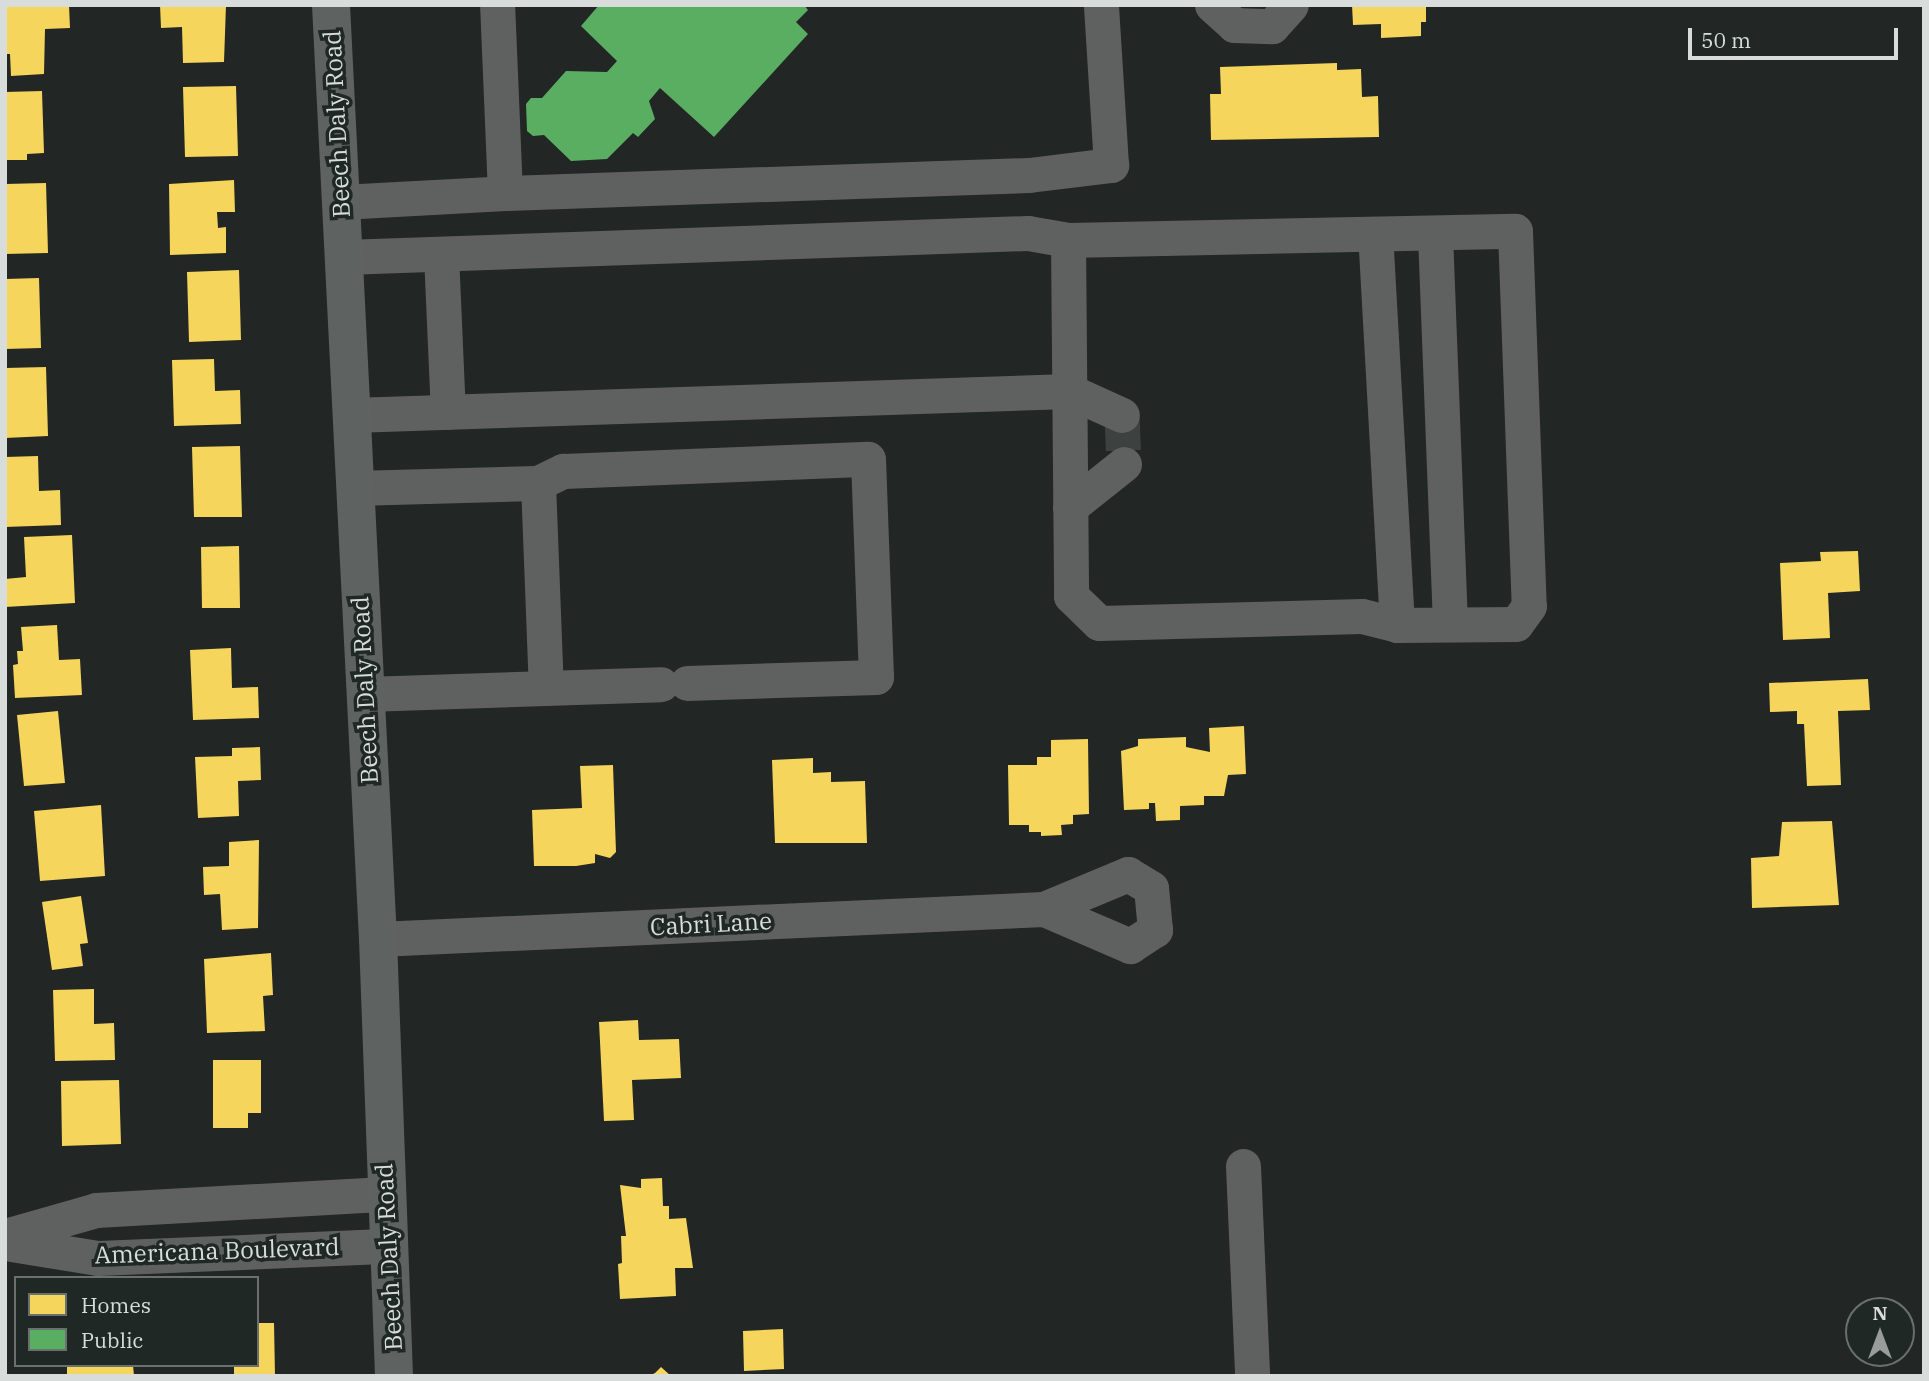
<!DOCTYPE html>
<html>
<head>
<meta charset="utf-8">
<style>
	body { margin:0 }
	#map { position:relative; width:1929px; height:1381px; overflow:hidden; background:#222625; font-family:"IBM Plex Serif",serif }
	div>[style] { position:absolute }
	.homes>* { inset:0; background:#f6d55c }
	.public>* { inset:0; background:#5aae61 }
	.minor-tunnel>* { height:35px; margin-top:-17.5px; transform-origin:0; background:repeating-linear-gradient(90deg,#3d4140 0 35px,transparent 0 53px) }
	.minor>* { height:35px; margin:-17.5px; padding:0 17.5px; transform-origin:17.5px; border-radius:17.5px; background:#5e6160 }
	.major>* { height:38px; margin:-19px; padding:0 19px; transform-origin:19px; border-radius:19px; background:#5e6260 }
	span { translate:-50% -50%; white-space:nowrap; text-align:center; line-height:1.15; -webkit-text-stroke:7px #202826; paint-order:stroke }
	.street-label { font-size:24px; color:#d8dddc }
	.frame { position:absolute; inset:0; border:7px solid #d8dddc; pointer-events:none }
	.legend { position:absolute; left:14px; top:1276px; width:245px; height:91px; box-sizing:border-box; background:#202826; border:2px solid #6a706f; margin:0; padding:9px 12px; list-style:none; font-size:21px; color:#d8dddc }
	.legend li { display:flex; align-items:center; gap:14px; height:35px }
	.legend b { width:35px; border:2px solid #6a706f }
	.north { position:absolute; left:1845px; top:1297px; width:70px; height:70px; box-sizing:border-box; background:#202826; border:2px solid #6a706f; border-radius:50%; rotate:0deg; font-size:19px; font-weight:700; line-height:28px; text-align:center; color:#d8dddc }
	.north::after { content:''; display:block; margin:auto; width:24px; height:32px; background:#989d9c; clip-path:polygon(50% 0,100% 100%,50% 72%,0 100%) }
	.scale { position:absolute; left:1688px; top:28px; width:210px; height:32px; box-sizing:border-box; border:4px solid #d8dddc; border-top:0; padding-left:9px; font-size:21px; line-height:24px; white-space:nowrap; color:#d8dddc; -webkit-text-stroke:5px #202826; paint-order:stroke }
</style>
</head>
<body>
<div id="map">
	<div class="homes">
		<div style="clip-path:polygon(6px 5px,69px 5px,70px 28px,45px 29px,44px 74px,11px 76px,10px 54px,6px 54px)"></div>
		<div style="clip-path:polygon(160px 5px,226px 5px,224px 62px,183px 63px,182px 27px,161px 28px)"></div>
		<div style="clip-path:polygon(1352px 5px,1426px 5px,1426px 22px,1421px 22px,1421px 36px,1381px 38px,1381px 24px,1353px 25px)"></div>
		<div style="clip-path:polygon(1337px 63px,1337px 70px,1361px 69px,1362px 97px,1378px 96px,1379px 137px,1211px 140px,1210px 94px,1221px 94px,1220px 67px)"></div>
		<div style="clip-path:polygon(236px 86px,238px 156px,185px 157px,183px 87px)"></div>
		<div style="clip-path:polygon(42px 91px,44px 153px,27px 154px,27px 160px,5px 160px,5px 92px)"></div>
		<div style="clip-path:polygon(234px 180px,235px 212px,217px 212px,218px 228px,226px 227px,226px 253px,170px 255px,169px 184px)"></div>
		<div style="clip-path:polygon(46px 183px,48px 253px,5px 254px,5px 184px)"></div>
		<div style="clip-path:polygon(239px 270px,241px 340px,189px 342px,187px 272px)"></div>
		<div style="clip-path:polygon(39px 278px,41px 348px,5px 349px,5px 279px)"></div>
		<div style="clip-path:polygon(214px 359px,215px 391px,240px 390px,241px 424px,174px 426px,172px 360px)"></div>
		<div style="clip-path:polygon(46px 367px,48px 436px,5px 438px,5px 368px)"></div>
		<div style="clip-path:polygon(240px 446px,242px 517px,194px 517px,192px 447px)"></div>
		<div style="clip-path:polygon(38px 456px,39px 491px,60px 490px,61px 525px,5px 527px,5px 457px)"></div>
		<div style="clip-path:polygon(72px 535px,75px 603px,5px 607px,5px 579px,26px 577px,24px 537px)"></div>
		<div style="clip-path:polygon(239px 546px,240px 608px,202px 608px,201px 547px)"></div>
		<div style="clip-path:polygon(1858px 551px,1860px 591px,1828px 593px,1830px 638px,1783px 640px,1780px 563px,1821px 561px,1820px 552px)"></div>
		<div style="clip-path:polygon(57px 625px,59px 660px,80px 659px,82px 695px,15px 698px,13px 665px,18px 664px,17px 651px,23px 651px,21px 627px)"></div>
		<div style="clip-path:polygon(231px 648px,232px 688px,258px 687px,259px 718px,193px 720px,190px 650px)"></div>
		<div style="clip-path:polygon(1868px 679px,1870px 710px,1838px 711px,1841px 785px,1807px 786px,1804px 724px,1797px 724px,1797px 711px,1770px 712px,1769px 683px)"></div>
		<div style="clip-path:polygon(58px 711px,65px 783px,24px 786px,17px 715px)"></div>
		<div style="clip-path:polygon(1244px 726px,1246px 774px,1228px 775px,1224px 796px,1204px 796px,1204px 805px,1180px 806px,1180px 820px,1156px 821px,1155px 803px,1149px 803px,1149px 809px,1124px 810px,1121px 751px,1138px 746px,1138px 739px,1186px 737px,1186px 747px,1210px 752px,1209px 728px)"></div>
		<div style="clip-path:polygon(1088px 739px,1089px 814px,1073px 815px,1073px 824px,1061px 825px,1062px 835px,1041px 836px,1041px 832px,1029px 832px,1029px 825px,1009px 825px,1008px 765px,1037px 765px,1037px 757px,1051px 757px,1051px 740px)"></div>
		<div style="clip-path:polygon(260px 747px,261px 780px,238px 781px,239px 816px,198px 818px,195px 757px,232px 756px,232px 748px)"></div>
		<div style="clip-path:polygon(813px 758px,813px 773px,831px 772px,831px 782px,865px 781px,867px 843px,775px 843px,772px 760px)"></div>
		<div style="clip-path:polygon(613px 765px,616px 852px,610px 858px,595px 854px,595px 863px,576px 866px,534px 866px,532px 810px,582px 808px,580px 766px)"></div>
		<div style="clip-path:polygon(101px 805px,105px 876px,40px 881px,34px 811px)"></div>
		<div style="clip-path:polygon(1832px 821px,1839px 905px,1752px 908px,1751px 858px,1779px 856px,1782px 822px)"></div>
		<div style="clip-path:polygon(259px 840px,258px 928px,222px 930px,220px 894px,204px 895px,203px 867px,229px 866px,229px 842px)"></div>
		<div style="clip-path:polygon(81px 896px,88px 943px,80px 944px,83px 966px,52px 970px,42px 902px)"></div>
		<div style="clip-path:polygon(271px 953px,273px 995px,263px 996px,265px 1031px,207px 1033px,204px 959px)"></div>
		<div style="clip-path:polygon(94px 989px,94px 1024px,114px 1023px,115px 1060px,55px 1061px,53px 990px)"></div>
		<div style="clip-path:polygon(638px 1020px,639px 1040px,679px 1039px,681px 1078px,632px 1080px,634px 1120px,604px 1121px,599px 1022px)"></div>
		<div style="clip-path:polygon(213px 1060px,261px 1060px,261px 1113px,248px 1113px,248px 1128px,213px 1128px)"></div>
		<div style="clip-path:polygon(119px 1080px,121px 1144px,62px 1146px,61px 1081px)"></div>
		<div style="clip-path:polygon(662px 1178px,663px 1206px,669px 1206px,669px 1219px,686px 1218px,693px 1268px,675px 1268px,676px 1296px,620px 1299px,618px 1264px,622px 1263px,621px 1236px,626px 1236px,620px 1185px,641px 1188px,641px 1179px)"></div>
		<div style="clip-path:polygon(257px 1323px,274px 1323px,275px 1376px,234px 1376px,234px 1365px,257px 1365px)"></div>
		<div style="clip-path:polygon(783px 1329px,784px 1369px,744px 1371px,743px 1331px)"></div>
		<div style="clip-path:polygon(67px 1365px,133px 1365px,134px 1376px,67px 1376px)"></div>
		<div style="clip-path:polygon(661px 1367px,671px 1376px,649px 1376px,655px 1373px)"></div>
	</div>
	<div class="public">
		<div style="clip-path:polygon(599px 5px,804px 5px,808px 10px,796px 22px,808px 34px,714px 137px,660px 88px,649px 101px,655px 119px,638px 137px,633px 133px,607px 159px,571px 161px,544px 135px,533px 136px,527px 131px,526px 104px,531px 98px,542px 98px,566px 71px,607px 72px,617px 61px,581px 26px)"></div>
	</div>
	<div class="minor-tunnel">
		<div style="left:1122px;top:415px;width:49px;rotate:87.7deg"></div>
	</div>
	<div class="minor">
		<div style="left:1212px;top:5px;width:30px;rotate:42deg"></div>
		<div style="left:1234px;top:25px;width:38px;rotate:2deg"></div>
		<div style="left:1272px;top:26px;width:28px;rotate:-48deg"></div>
		<div style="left:505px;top:193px;width:524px;rotate:-1.97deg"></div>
		<div style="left:1029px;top:175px;width:83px;rotate:-7deg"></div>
		<div style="left:1111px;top:165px;width:160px;rotate:-93.6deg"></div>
		<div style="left:341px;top:202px;width:164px;rotate:-3.1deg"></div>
		<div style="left:505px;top:193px;width:188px;rotate:-92.4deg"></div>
		<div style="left:1435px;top:234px;width:390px;rotate:87.8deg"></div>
		<div style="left:1068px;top:240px;width:356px;rotate:89.5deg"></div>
		<div style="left:1071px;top:596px;width:39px;rotate:44deg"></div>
		<div style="left:1099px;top:623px;width:263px;rotate:-1.5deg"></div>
		<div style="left:1362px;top:616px;width:36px;rotate:14deg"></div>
		<div style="left:441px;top:254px;width:158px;rotate:87.5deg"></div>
		<div style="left:344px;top:257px;width:684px;rotate:-2.01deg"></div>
		<div style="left:1028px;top:233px;width:41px;rotate:9.9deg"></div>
		<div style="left:1068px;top:240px;width:447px;rotate:-1.2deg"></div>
		<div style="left:1515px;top:231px;width:375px;rotate:87.9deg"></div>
		<div style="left:1529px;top:606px;width:22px;rotate:126deg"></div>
		<div style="left:1516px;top:624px;width:119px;rotate:179.5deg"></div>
		<div style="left:1397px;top:625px;width:390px;rotate:-93.2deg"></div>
		<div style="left:352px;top:415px;width:717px;rotate:-1.92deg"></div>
		<div style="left:1069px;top:391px;width:58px;rotate:24.4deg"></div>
		<div style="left:538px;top:483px;width:205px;rotate:87.8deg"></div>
		<div style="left:355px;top:488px;width:183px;rotate:-1.6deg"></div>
		<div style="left:538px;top:483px;width:28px;rotate:-26deg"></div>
		<div style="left:563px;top:471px;width:305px;rotate:-2.3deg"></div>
		<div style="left:868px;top:459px;width:218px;rotate:87.9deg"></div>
		<div style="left:876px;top:677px;width:189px;rotate:178.2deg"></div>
		<div style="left:1070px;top:507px;width:69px;rotate:-38.5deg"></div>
		<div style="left:365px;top:694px;width:296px;rotate:-1.9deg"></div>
		<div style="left:378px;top:939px;width:667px;rotate:-2.58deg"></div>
		<div style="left:1044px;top:909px;width:94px;rotate:23.3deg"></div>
		<div style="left:1130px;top:946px;width:30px;rotate:-33deg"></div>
		<div style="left:1155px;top:930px;width:42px;rotate:-95.4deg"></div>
		<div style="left:1151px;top:888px;width:27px;rotate:-149deg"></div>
		<div style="left:1128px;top:874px;width:91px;rotate:157.4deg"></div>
		<div style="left:1243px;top:1166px;width:210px;rotate:87.5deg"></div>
		<div style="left:5px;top:1236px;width:95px;rotate:-15.9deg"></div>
		<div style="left:96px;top:1210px;width:289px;rotate:-3.2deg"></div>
		<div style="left:5px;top:1243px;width:94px;rotate:9.2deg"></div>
		<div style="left:98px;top:1258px;width:291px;rotate:-2.4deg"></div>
	</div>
	<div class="major">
		<div style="left:331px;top:5px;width:935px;rotate:87.12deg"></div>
		<div style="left:378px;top:939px;width:437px;rotate:87.9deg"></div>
	</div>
	<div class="street-label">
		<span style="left:337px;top:124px;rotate:-93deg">Beech Daly Road</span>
		<span style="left:365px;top:690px;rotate:-93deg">Beech Daly Road</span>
		<span style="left:711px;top:924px;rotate:-3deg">Cabri Lane</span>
		<span style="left:217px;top:1251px;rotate:-2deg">Americana Boulevard</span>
		<span style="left:389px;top:1257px;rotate:-93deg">Beech Daly Road</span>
	</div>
	<div class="frame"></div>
	<ul class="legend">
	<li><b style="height:19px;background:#f6d55c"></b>Homes</li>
	<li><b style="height:19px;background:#5aae61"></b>Public</li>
	</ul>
	<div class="north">N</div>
	<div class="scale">50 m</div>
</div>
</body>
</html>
